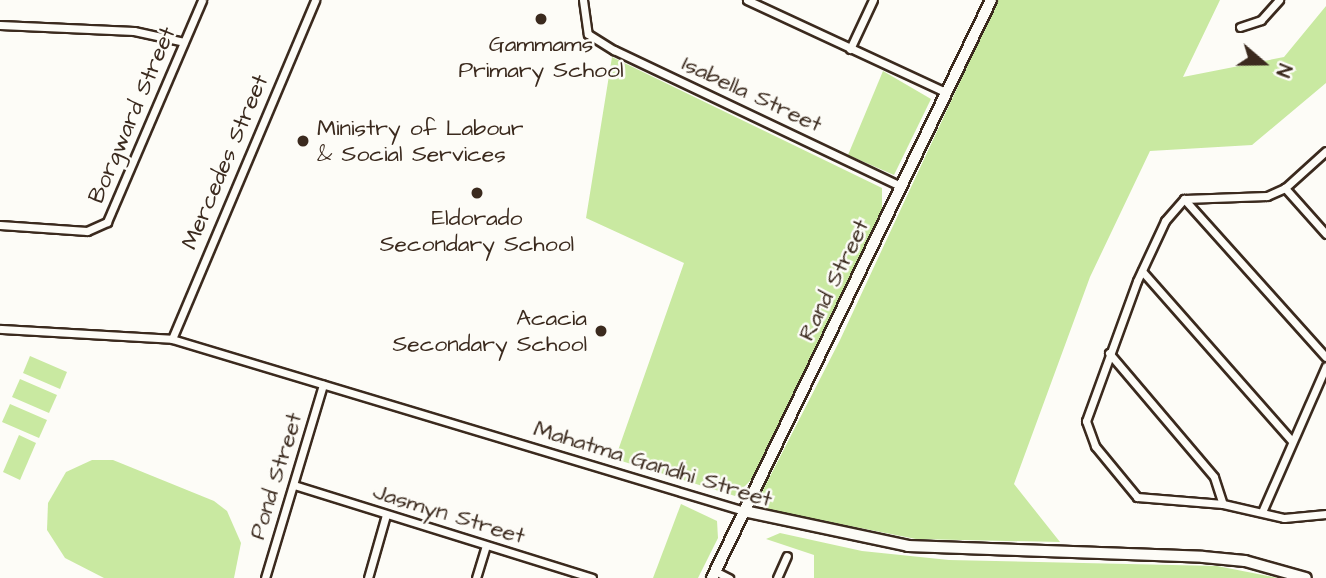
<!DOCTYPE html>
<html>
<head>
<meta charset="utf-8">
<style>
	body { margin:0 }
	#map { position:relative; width:1326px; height:578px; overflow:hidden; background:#fdfcf7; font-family:"Architects Daughter",sans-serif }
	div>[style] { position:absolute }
	.green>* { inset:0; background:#c9e9a1 }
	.roads { filter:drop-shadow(2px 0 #3b2a1e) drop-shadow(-2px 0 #3b2a1e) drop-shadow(0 2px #3b2a1e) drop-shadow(0 -2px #3b2a1e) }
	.street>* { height:7px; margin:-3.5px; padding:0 3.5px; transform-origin:3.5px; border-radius:3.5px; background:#fdfcf7 }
	.secondary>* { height:10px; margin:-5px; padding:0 5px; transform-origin:5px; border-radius:5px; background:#fdfcf7 }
	.dots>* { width:19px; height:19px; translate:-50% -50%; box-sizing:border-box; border:4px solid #fdfcf7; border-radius:50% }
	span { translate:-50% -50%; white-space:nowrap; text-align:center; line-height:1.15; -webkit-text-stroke:5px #fdfcf7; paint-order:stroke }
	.poi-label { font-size:23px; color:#3b2a1e }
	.left { translate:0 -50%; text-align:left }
	.right { translate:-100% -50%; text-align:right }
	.street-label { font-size:23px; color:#3b2a1e }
	.north { position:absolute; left:1228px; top:28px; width:70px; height:70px; -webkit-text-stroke:5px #fdfcf7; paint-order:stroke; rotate:110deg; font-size:19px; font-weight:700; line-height:28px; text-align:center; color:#3b2a1e }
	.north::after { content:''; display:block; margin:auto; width:24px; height:32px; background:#3b2a1e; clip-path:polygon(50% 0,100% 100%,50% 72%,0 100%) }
</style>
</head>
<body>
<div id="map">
	<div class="green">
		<div style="clip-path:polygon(998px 0,1220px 0,1183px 77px,1284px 57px,1326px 6px,1326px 83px,1252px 145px,1150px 151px,1090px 277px,1014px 484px,1060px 542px,916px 539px,764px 509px,762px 492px,840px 340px)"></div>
		<div style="clip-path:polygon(612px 57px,882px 188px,882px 212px,753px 478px,735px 496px,615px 459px,684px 263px,586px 218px)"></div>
		<div style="clip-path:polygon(883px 71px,931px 99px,894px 175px,848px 155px)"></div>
		<div style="clip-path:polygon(30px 356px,67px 372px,60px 389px,23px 373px)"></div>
		<div style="clip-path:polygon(20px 379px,57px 395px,49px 413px,12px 397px)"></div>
		<div style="clip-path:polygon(10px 404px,47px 420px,39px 438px,2px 422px)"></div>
		<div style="clip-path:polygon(19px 435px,36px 443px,20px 480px,3px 472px)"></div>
		<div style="clip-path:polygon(92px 460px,113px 460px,214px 501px,227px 511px,241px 543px,234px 578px,104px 578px,65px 558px,47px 530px,48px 503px,66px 472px)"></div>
		<div style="clip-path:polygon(681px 504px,717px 521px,718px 538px,698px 578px,653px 578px)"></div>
		<div style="clip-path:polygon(780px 533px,862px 551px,949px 560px,1217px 566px,1278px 578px,814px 578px,814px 555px,766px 539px)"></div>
	</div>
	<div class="roads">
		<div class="street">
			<div style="left:583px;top:0;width:34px;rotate:82deg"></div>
			<div style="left:588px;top:34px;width:31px;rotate:32deg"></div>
			<div style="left:614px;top:50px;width:317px;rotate:25.4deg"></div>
			<div style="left:747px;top:0;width:218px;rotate:24.9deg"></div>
			<div style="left:0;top:25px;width:134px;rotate:2.6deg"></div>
			<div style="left:134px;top:31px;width:51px;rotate:12.4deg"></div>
			<div style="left:1240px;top:27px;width:22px;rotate:-18deg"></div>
			<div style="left:1261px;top:20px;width:27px;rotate:-48deg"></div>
			<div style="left:850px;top:49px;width:54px;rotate:-64.9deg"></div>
			<div style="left:1285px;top:188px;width:55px;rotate:-42.1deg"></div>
			<div style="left:1184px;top:199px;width:212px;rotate:48.1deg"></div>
			<div style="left:0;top:225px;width:87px;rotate:3.9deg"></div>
			<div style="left:87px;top:231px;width:22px;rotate:-24deg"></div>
			<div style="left:107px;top:222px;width:241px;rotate:-66.8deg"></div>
			<div style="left:1326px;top:234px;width:62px;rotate:-131.7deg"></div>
			<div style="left:1285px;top:188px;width:20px;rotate:156deg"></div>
			<div style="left:1267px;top:196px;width:83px;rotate:177.9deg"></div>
			<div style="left:1184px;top:199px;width:29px;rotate:131deg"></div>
			<div style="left:1165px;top:221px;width:66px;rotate:115deg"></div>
			<div style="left:1137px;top:281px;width:149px;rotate:110deg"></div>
			<div style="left:1086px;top:421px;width:27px;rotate:70deg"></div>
			<div style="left:1095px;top:446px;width:66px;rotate:50.5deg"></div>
			<div style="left:1137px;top:497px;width:86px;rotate:4.7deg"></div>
			<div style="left:1223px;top:504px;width:63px;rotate:12.9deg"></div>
			<div style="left:1284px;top:518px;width:42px;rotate:-5.4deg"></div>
			<div style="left:1142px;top:271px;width:227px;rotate:48.6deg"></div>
			<div style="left:0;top:329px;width:172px;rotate:3.3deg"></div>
			<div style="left:172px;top:339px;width:597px;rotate:16.74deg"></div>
			<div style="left:172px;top:339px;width:368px;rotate:-67.1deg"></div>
			<div style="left:1109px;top:353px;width:162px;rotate:49.7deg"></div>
			<div style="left:1214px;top:477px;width:28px;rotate:72deg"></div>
			<div style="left:294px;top:485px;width:312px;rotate:17.3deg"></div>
			<div style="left:1262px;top:512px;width:159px;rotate:-66.3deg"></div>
			<div style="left:715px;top:571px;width:16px;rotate:27deg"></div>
			<div style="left:265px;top:578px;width:202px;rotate:-73.3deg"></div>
			<div style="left:368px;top:578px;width:66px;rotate:-74.1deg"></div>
			<div style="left:476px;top:578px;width:34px;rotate:-73deg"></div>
			<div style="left:777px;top:578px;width:24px;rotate:-66deg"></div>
		</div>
		<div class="secondary">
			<div style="left:744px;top:511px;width:168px;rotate:12deg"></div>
			<div style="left:908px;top:546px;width:295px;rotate:2.1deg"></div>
			<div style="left:1203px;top:557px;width:42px;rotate:5.4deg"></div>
			<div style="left:1245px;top:561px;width:63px;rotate:15.6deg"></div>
			<div style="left:712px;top:578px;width:642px;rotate:-64.23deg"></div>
		</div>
	</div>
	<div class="dots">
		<div style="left:541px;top:19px;background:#3b2a1e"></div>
		<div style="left:303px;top:141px;background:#3b2a1e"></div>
		<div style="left:477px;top:193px;background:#3b2a1e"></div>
		<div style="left:601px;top:331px;background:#3b2a1e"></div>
	</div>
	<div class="poi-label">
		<span style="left:541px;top:57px">Gammams<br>Primary School</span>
		<span class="left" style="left:317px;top:141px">Ministry of Labour<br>&amp; Social Services</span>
		<span style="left:477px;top:231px">Eldorado<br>Secondary School</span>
		<span class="right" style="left:587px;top:331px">Acacia<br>Secondary School</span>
	</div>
	<div class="street-label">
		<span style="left:752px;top:94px;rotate:25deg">Isabella Street</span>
		<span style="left:132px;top:115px;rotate:-67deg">Borgward Street</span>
		<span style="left:225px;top:162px;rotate:-67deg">Mercedes Street</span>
		<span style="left:834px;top:280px;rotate:-64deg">Rand Street</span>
		<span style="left:653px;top:464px;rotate:17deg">Mahatma Gandhi Street</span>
		<span style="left:276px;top:476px;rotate:-73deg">Pond Street</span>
		<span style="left:449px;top:514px;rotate:17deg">Jasmyn Street</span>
	</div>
	<div class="north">N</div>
</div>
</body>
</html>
